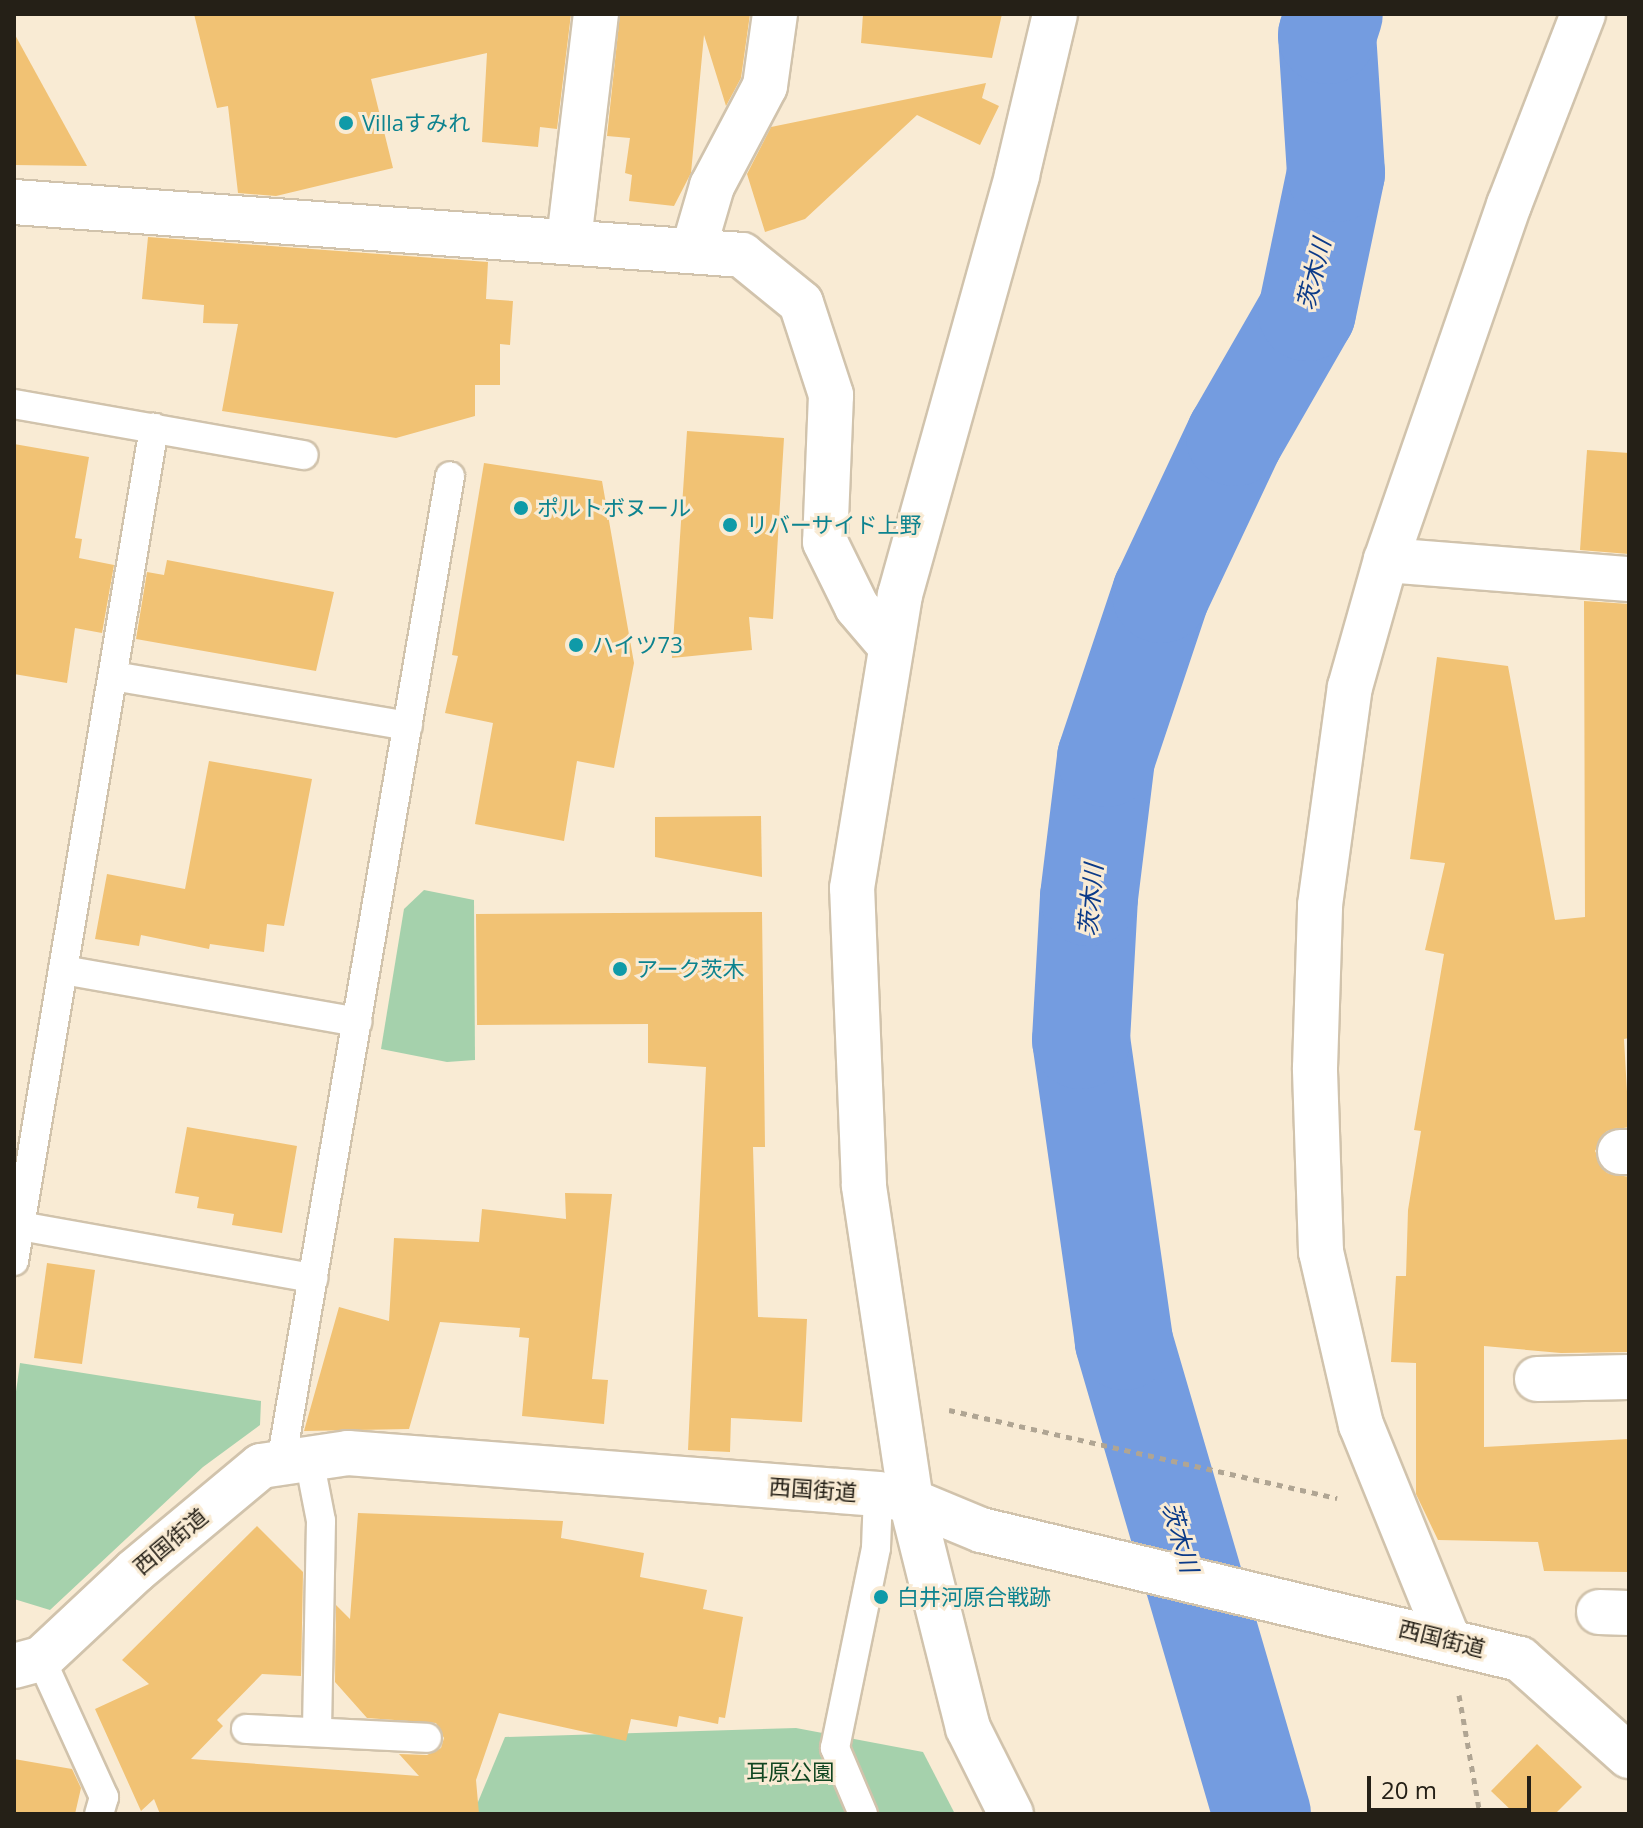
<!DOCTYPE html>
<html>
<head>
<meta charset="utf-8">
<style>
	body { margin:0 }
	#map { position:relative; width:1643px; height:1828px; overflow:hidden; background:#f9ebd4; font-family:"Open Sans","Noto Sans JP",sans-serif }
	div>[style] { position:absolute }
	.green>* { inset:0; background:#a5d1ac }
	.river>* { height:98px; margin:-49px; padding:0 49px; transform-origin:49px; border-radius:49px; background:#749ce0 }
	.building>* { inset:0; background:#f1c274 }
	.path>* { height:5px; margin-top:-2.5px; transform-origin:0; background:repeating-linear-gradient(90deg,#b0a593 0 6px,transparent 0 12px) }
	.roads { filter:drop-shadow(2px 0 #d1c3ac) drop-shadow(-2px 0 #d1c3ac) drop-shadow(0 2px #d1c3ac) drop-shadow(0 -2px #d1c3ac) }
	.service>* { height:28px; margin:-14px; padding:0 14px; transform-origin:14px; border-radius:14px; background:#fff }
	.minor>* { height:44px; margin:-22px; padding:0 22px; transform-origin:22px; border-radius:22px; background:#fff }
	.dots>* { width:22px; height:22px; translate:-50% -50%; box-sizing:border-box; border:4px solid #f9ebd4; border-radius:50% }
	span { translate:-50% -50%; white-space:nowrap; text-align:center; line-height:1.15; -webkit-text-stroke:6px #f9ebd4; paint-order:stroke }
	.culture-label { font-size:22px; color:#0d838f }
	.left { translate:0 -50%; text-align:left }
	.street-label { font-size:22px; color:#252017 }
	.park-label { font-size:22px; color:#114621 }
	.water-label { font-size:24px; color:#0b3a88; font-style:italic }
	.frame { position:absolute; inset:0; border:16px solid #252017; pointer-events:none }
	.scale { position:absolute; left:1367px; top:1776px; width:164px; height:36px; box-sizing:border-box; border:4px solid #252017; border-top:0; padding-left:10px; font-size:24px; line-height:28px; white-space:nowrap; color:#252017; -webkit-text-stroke:6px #f9ebd4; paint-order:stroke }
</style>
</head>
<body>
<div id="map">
	<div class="green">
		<div style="clip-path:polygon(424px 890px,474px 900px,475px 1060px,447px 1062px,381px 1049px,404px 909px)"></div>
		<div style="clip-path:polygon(20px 1363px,261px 1401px,260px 1425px,203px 1467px,50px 1610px,14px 1599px,14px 1406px)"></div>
		<div style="clip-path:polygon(796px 1728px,923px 1752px,955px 1814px,473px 1814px,505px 1737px)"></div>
	</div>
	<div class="river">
		<div style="left:1262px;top:1814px;width:493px;rotate:-106.3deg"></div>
		<div style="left:1124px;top:1341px;width:304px;rotate:-98.1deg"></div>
		<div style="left:1081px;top:1040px;width:143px;rotate:-86.8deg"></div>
		<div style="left:1089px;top:897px;width:140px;rotate:-83deg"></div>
		<div style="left:1106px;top:758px;width:173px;rotate:-71.5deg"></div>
		<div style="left:1161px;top:594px;width:174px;rotate:-64.8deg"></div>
		<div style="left:1235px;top:437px;width:144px;rotate:-60.1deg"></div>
		<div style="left:1307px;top:312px;width:142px;rotate:-78.2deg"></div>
		<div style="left:1336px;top:173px;width:138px;rotate:-93.7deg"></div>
		<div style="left:1327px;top:35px;width:22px;rotate:-72deg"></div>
	</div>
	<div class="building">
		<div style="clip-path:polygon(194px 14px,571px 14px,557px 129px,540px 127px,538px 147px,482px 142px,487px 53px,371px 79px,393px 168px,276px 196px,238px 193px,228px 106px,217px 108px)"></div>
		<div style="clip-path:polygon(620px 14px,750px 14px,741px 78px,726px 106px,704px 35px,691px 173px,674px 206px,629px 201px,632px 175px,625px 173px,630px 138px,607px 136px)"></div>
		<div style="clip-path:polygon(863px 14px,1002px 14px,992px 58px,861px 43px)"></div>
		<div style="clip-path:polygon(14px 33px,87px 166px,14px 165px)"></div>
		<div style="clip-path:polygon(986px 83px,982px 98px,999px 106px,980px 145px,917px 115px,805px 219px,765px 232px,747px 174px,771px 127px)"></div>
		<div style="clip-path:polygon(148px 237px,488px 262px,486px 299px,513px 301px,510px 345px,500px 344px,500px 385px,475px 385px,475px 416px,396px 438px,222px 411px,238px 324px,203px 323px,204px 305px,142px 299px)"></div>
		<div style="clip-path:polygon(687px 431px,784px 438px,773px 619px,749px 617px,752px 650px,672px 658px)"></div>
		<div style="clip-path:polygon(14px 444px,89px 457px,75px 538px,82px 539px,79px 558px,114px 565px,102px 633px,75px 628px,67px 683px,14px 674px)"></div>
		<div style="clip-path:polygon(1587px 450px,1629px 453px,1629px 554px,1580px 550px)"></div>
		<div style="clip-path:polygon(484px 463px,602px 481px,634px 663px,614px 768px,577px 761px,564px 841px,475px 824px,493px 723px,445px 713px,458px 656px,452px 655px)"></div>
		<div style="clip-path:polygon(167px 560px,334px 592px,316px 671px,136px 639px,147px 572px,164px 575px)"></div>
		<div style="clip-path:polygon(1584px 601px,1629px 604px,1629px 1038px,1624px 1039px,1629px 1127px,1607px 1131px,1595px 1151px,1607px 1173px,1629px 1177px,1629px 1352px,1561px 1353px,1484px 1346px,1484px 1447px,1629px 1439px,1629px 1572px,1544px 1571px,1538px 1542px,1438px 1540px,1416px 1494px,1416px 1363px,1391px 1362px,1396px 1276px,1406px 1276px,1408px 1210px,1421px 1131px,1414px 1130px,1444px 954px,1425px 950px,1445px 863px,1410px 859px,1437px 657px,1508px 666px,1555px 920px,1585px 917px)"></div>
		<div style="clip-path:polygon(209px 761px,312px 779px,284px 926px,267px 924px,264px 952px,210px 944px,209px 949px,141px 935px,139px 946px,95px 939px,107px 874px,185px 889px)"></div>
		<div style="clip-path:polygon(761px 816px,762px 877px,655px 857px,655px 817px)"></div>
		<div style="clip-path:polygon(762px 912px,765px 1147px,753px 1147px,758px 1317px,807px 1319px,802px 1422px,731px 1418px,730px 1452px,688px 1450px,706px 1067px,648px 1063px,648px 1024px,477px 1025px,476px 914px)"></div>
		<div style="clip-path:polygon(187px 1127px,297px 1146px,282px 1233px,232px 1225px,234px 1214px,197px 1208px,199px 1197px,175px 1193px)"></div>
		<div style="clip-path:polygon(565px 1193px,612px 1194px,592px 1379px,608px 1380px,604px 1424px,522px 1416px,529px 1338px,519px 1337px,520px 1328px,440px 1322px,409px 1429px,304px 1431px,339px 1307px,389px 1321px,394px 1238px,479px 1242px,482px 1209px,566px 1219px)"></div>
		<div style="clip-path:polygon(47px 1263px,95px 1270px,82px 1364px,34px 1358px)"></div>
		<div style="clip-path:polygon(358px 1513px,563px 1521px,561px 1538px,644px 1553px,640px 1577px,707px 1590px,703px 1609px,743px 1617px,725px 1718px,719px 1717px,718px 1724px,679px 1716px,677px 1727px,631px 1719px,626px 1741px,499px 1713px,476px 1780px,479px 1814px,160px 1814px,154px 1799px,141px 1811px,95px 1709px,149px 1684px,122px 1660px,257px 1526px,303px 1572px,301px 1676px,262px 1674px,217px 1720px,223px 1726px,191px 1759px,419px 1776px,399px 1754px,427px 1755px,441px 1748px,444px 1738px,436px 1723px,367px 1718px,335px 1682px,336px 1605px,350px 1619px)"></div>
		<div style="clip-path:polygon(1537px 1744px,1582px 1787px,1555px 1814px,1515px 1814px,1491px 1791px)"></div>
		<div style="clip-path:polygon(14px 1759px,72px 1769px,81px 1788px,75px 1814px,14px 1814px)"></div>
	</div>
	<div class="path">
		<div style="left:949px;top:1410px;width:398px;rotate:12.8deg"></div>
		<div style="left:1459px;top:1695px;width:121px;rotate:80deg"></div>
	</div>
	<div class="roads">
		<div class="service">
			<div style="left:14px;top:404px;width:294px;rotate:10deg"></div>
			<div style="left:113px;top:676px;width:299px;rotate:9.6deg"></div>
			<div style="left:63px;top:970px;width:299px;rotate:10deg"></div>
			<div style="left:20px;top:1226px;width:298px;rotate:10.1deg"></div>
			<div style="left:14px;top:1261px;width:845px;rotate:-80.46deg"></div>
			<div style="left:309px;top:1459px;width:63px;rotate:79deg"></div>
			<div style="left:321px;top:1521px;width:208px;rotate:91.1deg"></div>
			<div style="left:281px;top:1463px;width:1001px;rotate:-80.28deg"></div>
			<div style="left:41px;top:1659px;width:152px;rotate:65.5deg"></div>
			<div style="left:104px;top:1797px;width:18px;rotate:106deg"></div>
			<div style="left:246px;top:1729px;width:181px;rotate:2.8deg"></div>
			<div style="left:863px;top:1814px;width:72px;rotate:-113deg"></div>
			<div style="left:835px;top:1748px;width:204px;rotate:-78.4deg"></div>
			<div style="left:876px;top:1548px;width:54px;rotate:-87.9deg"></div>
		</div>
		<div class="minor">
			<div style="left:14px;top:202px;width:730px;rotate:4.16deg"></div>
			<div style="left:742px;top:255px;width:76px;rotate:39.1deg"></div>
			<div style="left:801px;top:303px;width:97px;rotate:71.9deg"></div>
			<div style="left:831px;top:395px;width:147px;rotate:92.3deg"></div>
			<div style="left:825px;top:542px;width:72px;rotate:63.8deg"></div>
			<div style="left:857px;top:607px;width:52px;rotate:49.6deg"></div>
			<div style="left:569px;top:240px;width:228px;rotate:-83.2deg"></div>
			<div style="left:693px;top:251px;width:68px;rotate:-73.7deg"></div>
			<div style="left:712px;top:186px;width:113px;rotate:-62.1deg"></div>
			<div style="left:765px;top:86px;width:73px;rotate:-82.1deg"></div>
			<div style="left:1386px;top:560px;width:244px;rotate:4.5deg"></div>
			<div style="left:1620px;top:1152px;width:9px"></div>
			<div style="left:1537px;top:1379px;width:92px;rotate:-1.2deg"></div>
			<div style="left:1599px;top:1612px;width:30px;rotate:2deg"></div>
			<div style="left:1448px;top:1639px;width:231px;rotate:-112.1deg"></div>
			<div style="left:1361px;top:1425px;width:178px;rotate:-103deg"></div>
			<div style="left:1321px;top:1252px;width:184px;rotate:-91.9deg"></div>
			<div style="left:1315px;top:1068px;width:163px;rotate:-88.2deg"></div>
			<div style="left:1320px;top:905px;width:220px;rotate:-82.2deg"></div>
			<div style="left:1350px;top:687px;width:132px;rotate:-74.2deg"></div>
			<div style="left:1386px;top:560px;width:376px;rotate:-70.9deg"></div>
			<div style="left:1509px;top:205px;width:205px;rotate:-68.8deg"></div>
			<div style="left:14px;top:1666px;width:28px;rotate:-15deg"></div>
			<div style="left:41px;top:1659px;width:129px;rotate:-43.1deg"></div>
			<div style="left:135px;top:1571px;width:164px;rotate:-39.8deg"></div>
			<div style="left:261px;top:1466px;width:88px;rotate:-8.5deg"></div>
			<div style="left:348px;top:1453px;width:532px;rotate:4.42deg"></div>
			<div style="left:878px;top:1494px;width:34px;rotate:12deg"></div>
			<div style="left:911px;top:1501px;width:76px;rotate:22.5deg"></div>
			<div style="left:981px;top:1530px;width:554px;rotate:13.46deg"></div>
			<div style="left:1520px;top:1659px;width:146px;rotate:41.7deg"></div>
			<div style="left:1011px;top:1814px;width:96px;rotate:-116.6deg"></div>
			<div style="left:968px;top:1728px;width:234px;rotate:-104.1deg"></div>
			<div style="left:911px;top:1501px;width:319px;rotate:-98.5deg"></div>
			<div style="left:864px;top:1185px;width:297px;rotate:-92.3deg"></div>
			<div style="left:852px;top:888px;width:297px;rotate:-80.7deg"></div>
			<div style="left:900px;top:595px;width:436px;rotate:-74.4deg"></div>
			<div style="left:1017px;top:175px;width:165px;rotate:-76.7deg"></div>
		</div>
	</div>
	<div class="dots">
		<div style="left:346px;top:123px;background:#0f9aa8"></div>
		<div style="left:521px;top:508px;background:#0f9aa8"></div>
		<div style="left:730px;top:525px;background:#0f9aa8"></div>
		<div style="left:576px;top:645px;background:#0f9aa8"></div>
		<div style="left:620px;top:969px;background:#0f9aa8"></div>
		<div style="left:881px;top:1597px;background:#0f9aa8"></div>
	</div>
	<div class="culture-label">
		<span class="left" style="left:362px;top:123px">Villaすみれ</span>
		<span class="left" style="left:537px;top:508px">ポルトボヌール</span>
		<span class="left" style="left:746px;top:525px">リバーサイド上野</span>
		<span class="left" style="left:592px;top:645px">ハイツ73</span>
		<span class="left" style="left:636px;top:969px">アーク茨木</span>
		<span class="left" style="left:897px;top:1597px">白井河原合戦跡</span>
	</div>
	<div class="street-label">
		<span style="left:813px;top:1489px;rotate:4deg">西国街道</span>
		<span style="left:170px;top:1541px;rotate:-40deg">西国街道</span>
		<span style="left:1442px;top:1638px;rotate:14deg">西国街道</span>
	</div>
	<div class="park-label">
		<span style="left:790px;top:1772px">耳原公園</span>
	</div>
	<div class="water-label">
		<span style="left:1313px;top:274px;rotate:-76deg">茨木川</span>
		<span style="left:1090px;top:900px;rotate:-85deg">茨木川</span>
		<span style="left:1181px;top:1537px;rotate:74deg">茨木川</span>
	</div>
	<div class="frame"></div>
	<div class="scale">20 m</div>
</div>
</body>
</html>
